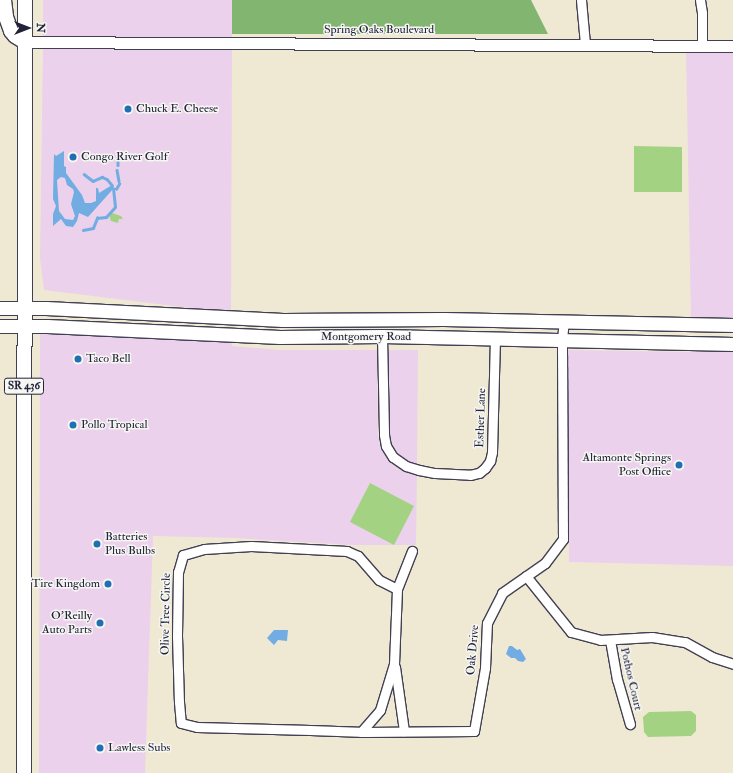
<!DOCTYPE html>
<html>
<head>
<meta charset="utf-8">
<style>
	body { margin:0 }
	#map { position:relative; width:733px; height:773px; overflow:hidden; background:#efe9d4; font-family:"IM FELL Double Pica",serif }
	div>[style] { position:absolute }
	.built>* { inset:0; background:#ebd1eb }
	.green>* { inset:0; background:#a3d382 }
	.forest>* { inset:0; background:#82b570 }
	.water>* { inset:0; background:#71ade2 }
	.stream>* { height:2.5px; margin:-1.25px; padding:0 1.25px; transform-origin:1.25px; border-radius:1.25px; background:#71ade2 }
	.roads { filter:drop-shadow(1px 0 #414052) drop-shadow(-1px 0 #414052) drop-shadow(0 1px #414052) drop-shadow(0 -1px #414052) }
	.minor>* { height:9px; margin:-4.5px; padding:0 4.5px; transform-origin:4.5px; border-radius:4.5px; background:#fff }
	.tertiary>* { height:11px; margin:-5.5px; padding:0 5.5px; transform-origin:5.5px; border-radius:5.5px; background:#fff }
	.secondary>* { height:13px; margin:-6.5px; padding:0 6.5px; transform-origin:6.5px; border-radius:6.5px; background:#fff }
	.primary>* { height:14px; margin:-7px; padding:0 7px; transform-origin:7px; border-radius:7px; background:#fff }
	.dots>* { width:11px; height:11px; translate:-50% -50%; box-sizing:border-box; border:2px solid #f6f6f2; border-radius:50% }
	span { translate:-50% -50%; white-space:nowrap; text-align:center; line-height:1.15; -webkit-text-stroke:3px #f6f6f2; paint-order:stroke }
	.shield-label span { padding:1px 3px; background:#f6f6f2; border:1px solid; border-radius:3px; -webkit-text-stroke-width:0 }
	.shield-label { font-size:11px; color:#22223b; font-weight:700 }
	.street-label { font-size:12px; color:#22223b }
	.poi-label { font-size:12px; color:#22223b }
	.left { translate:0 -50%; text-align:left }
	.right { translate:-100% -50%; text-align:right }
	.north { position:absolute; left:8px; top:8px; width:40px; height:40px; -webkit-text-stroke:3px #f6f6f2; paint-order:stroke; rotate:90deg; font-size:11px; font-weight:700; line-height:16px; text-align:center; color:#22223b }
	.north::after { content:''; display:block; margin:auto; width:14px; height:18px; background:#22223b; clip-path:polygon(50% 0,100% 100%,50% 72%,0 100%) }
</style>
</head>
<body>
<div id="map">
	<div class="built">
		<div style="clip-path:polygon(43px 0,232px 0,232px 38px,43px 37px)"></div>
		<div style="clip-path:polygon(43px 46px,232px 47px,231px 313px,44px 290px,40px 259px)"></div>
		<div style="clip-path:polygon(686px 50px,733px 50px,733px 320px,691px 319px)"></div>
		<div style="clip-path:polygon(40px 331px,231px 340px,232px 346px,280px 350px,377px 350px,378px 435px,381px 446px,389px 460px,403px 470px,417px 474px,416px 545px,352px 545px,235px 538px,153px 536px,145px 773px,39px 773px)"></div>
		<div style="clip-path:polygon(690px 348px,733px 349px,733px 566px,569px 562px,567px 350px,690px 352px)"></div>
		<div style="clip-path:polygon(388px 350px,418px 350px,417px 464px,409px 462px,397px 454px,391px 444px,389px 434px)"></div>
	</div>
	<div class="green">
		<div style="clip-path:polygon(634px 146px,682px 147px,682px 192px,634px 192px)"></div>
		<div style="clip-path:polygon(112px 213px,121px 216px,123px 219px,119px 219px,118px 223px,111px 221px,109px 215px)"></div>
		<div style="clip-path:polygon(370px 483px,414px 506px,394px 545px,350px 522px)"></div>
		<div style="clip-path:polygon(691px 711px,696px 715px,696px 731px,691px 736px,648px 737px,644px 732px,643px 717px,649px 712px)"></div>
	</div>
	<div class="forest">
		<div style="clip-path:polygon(232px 0,531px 0,548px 34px,232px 34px)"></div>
	</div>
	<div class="water">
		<div style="clip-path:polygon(evenodd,64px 151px,64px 166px,66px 167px,66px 173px,82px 195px,85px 203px,91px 203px,96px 201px,96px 188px,98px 188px,99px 193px,112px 185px,114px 188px,88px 217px,79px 213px,77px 221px,73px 227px,66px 226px,61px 219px,53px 226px,53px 214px,56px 206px,53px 199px,54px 154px,56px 156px,64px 151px,61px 177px,65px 178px,67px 185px,73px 189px,74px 192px,71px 204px,75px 216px,73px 220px,65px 219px,59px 211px,57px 180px,61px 177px)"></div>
		<div style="clip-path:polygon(274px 630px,288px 630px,287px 641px,278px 640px,274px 645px,267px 638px)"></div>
		<div style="clip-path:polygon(509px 646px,512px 646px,517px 650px,520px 649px,526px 659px,523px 662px,518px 661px,515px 658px,511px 658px,506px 654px)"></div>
	</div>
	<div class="stream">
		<div style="left:118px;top:158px;width:7px;rotate:90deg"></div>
		<div style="left:117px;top:170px;width:11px;rotate:80deg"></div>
		<div style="left:84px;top:174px;width:11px;rotate:38deg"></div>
		<div style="left:93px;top:181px;width:10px;rotate:-24deg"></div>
		<div style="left:102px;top:177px;width:5px;rotate:22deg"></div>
		<div style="left:107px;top:179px;width:8px;rotate:50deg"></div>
		<div style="left:83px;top:230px;width:10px;rotate:-11deg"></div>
		<div style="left:93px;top:228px;width:11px;rotate:-68deg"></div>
		<div style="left:97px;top:218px;width:9px;rotate:-6deg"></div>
		<div style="left:106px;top:217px;width:13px;rotate:-48deg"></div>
		<div style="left:115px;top:207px;width:18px;rotate:-96deg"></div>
		<div style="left:113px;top:189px;width:3px"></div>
		<div style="left:116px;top:189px;width:6px;rotate:-59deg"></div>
	</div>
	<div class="roads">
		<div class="minor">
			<div style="left:581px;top:0;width:44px;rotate:84.8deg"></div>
			<div style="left:700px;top:0;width:13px;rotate:81deg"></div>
			<div style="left:702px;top:13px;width:33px;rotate:90deg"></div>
			<div style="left:382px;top:336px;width:99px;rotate:88.8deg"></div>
			<div style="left:384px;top:435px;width:11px;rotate:80deg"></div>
			<div style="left:386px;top:446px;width:13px;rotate:58deg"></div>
			<div style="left:393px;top:457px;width:16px;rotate:35deg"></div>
			<div style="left:406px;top:466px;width:14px;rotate:17deg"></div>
			<div style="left:419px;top:470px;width:16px;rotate:11deg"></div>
			<div style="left:435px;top:473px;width:35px;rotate:3deg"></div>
			<div style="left:470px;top:475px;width:9px;rotate:-13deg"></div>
			<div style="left:479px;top:473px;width:8px;rotate:-40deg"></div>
			<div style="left:485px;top:468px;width:9px;rotate:-54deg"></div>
			<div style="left:490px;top:461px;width:9px;rotate:-77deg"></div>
			<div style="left:492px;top:452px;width:114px;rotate:-88.5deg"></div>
			<div style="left:526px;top:576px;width:72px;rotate:51.2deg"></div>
			<div style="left:571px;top:632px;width:30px;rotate:15deg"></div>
			<div style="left:600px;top:640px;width:52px;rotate:-3.3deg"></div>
			<div style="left:652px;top:637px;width:33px;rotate:9deg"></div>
			<div style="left:685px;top:642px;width:31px;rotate:29deg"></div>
			<div style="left:712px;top:657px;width:22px;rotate:18deg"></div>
			<div style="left:397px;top:589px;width:41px;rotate:-68.5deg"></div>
			<div style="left:610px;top:640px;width:40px;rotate:80deg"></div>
			<div style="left:617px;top:679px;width:47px;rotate:73.9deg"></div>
			<div style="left:395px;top:667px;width:65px;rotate:82deg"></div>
			<div style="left:361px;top:732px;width:29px;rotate:-49deg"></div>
			<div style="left:380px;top:710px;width:48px;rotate:-73.1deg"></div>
			<div style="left:394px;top:664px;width:75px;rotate:-87.7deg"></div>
			<div style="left:397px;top:589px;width:20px;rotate:-153deg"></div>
			<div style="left:379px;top:580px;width:32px;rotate:-131deg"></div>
			<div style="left:358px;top:556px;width:12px;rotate:-156deg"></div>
			<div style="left:347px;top:551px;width:96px;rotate:-177deg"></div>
			<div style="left:251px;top:546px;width:47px;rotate:176.3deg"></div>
			<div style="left:204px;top:549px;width:22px;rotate:164deg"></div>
			<div style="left:183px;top:555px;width:18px;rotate:106deg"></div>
			<div style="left:178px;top:572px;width:64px;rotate:90.9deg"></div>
			<div style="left:177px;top:636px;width:66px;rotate:88.3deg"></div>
			<div style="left:179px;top:702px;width:21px;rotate:85deg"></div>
			<div style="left:181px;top:723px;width:16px;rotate:14deg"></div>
			<div style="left:197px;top:727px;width:113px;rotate:1.5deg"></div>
			<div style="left:310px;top:730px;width:55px;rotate:2.1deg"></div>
			<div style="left:365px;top:732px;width:109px;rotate:-0.5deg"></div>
			<div style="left:474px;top:731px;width:64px;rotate:-80.1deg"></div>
			<div style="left:485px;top:668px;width:45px;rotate:-87.5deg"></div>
			<div style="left:487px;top:623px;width:34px;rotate:-63deg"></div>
			<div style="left:502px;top:593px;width:52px;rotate:-34.9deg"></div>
			<div style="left:545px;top:563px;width:30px;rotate:-53deg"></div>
			<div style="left:563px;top:539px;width:200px;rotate:-90.3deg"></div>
			<div style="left:562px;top:339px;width:18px;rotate:-84deg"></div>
		</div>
		<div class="tertiary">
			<div style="left:25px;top:42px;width:708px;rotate:0.32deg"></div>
		</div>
		<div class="secondary">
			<div style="left:0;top:308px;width:46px"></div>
			<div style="left:46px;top:308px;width:237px;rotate:2.9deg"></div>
			<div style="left:283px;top:320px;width:161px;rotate:-0.4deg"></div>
			<div style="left:444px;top:319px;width:289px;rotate:1.2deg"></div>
			<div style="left:0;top:326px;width:47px"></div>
			<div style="left:47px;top:326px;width:233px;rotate:2.7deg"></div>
			<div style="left:280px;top:337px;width:102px;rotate:-0.6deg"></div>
			<div style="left:382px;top:336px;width:351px;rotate:1.3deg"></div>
		</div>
		<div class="primary">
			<div style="left:4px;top:0;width:17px;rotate:83deg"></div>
			<div style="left:6px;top:17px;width:15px;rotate:70deg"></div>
			<div style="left:11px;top:31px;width:6px;rotate:51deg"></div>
			<div style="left:15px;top:36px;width:12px;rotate:31deg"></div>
			<div style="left:24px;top:773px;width:773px;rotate:-89.93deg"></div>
		</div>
	</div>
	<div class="dots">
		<div style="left:128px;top:109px;background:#1f6fb2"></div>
		<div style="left:73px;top:157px;background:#1f6fb2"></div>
		<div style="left:78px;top:359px;background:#1f6fb2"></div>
		<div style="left:73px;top:425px;background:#1f6fb2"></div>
		<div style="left:679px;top:465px;background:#1f6fb2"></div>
		<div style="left:97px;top:544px;background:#1f6fb2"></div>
		<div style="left:108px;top:584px;background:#1f6fb2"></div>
		<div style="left:100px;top:623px;background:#1f6fb2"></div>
		<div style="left:100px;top:748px;background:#1f6fb2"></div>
	</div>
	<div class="shield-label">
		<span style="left:24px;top:386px">SR 436</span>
	</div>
	<div class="street-label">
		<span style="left:379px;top:30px">Spring Oaks Boulevard</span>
		<span style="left:366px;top:337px">Montgomery Road</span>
		<span style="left:481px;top:418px;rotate:-88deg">Esther Lane</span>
		<span style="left:166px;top:614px;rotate:-89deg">Olive Tree Circle</span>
		<span style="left:473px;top:650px;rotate:-85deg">Oak Drive</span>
		<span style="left:631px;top:679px;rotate:77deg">Pothos Court</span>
	</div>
	<div class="poi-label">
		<span class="left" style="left:136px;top:109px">Chuck E. Cheese</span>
		<span class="left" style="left:81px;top:157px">Congo River Golf</span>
		<span class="left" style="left:86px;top:359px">Taco Bell</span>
		<span class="left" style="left:81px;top:425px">Pollo Tropical</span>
		<span class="right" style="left:671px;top:465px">Altamonte Springs<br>Post Office</span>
		<span class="left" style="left:105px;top:544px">Batteries<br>Plus Bulbs</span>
		<span class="right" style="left:100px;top:584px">Tire Kingdom</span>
		<span class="right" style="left:92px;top:623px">O'Reilly<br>Auto Parts</span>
		<span class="left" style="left:108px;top:748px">Lawless Subs</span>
	</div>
	<div class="north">N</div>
</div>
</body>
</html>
